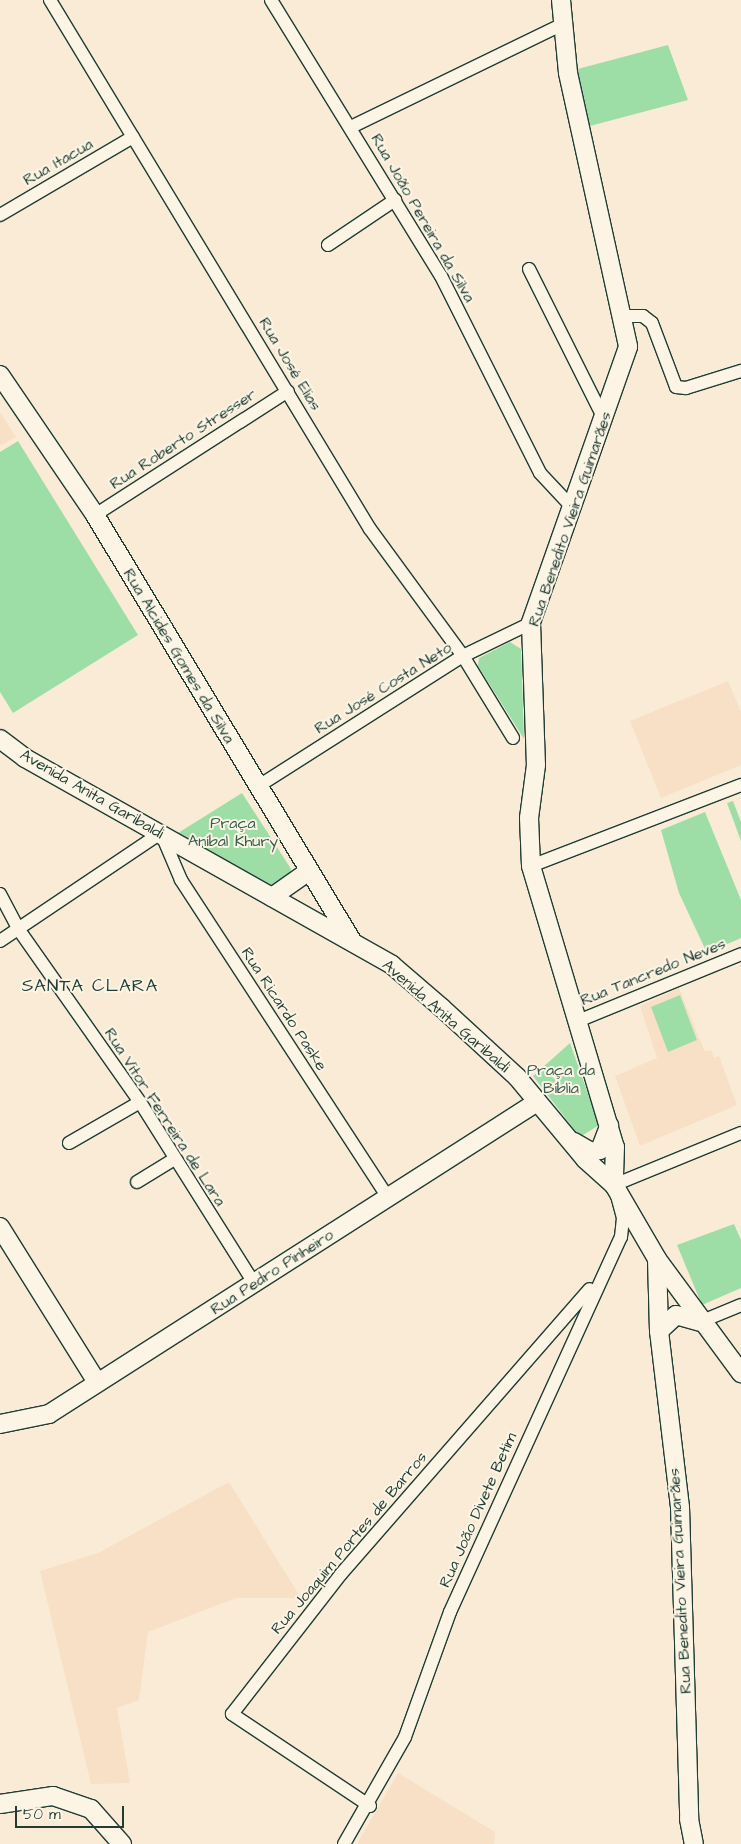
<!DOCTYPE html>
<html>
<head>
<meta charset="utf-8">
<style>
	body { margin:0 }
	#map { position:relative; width:741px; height:1844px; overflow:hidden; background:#faebd7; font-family:"Architects Daughter",sans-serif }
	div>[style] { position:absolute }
	.built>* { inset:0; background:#f7e0c6 }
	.green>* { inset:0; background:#9ddea7 }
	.roads { filter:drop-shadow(1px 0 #1f3d34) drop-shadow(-1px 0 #1f3d34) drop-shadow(0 1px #1f3d34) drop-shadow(0 -1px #1f3d34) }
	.street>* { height:12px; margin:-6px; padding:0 6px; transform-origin:6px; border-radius:6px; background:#fcf5e5 }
	.secondary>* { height:18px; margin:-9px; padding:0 9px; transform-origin:9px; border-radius:9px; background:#fcf5e5 }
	span { translate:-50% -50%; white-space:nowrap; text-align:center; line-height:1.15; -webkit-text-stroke:4px #fcf5e5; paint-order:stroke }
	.street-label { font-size:16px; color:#1f3d34 }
	.park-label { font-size:16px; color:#385d4b }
	.neighbourhood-label { font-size:18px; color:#1f3d34; letter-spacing:1px }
	.scale { position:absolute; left:15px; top:1806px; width:109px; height:22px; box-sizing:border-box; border:2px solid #1f3d34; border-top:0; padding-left:6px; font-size:15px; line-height:18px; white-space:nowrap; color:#1f3d34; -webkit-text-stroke:4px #fcf5e5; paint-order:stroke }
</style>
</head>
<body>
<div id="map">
	<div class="built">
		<div style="clip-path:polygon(0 412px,16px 437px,0 446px)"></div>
		<div style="clip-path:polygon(728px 681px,741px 712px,741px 765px,661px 798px,630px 721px)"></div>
		<div style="clip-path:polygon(679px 988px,705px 1052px,711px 1050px,714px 1058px,719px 1056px,737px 1105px,640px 1146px,615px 1076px,657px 1058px,640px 1006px)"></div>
		<div style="clip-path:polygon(229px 1482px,301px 1598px,236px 1598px,148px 1632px,139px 1700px,117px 1708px,130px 1783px,91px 1784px,40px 1571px,98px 1553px)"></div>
		<div style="clip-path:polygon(398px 1773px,495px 1832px,494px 1844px,357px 1844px)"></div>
	</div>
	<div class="green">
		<div style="clip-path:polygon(668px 45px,688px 100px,586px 127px,574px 70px)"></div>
		<div style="clip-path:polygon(18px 441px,138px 635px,13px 713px,0 692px,0 452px)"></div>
		<div style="clip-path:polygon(510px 642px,521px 649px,524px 739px,478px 666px,479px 658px)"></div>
		<div style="clip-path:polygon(242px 793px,291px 869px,289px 879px,275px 888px,178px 833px)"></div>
		<div style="clip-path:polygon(733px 801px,741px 822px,741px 841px,727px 803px)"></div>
		<div style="clip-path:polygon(705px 812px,741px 900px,741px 938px,707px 953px,679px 893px,661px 830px)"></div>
		<div style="clip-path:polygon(680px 995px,697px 1040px,668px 1052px,651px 1007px)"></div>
		<div style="clip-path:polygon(570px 1043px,599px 1125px,580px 1137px,533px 1076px)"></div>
		<div style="clip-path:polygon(734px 1224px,741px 1240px,741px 1288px,702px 1305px,677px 1245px)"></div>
	</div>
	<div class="roads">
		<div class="street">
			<div style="left:50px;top:0;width:618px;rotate:58.83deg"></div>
			<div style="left:370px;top:529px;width:157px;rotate:53.8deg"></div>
			<div style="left:463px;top:656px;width:96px;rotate:58.6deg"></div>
			<div style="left:271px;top:0;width:324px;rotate:58.4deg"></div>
			<div style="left:441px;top:276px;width:220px;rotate:63.3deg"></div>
			<div style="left:540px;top:473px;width:45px;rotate:46.8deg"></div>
			<div style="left:351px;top:127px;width:236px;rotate:-25.9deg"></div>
			<div style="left:0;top:215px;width:154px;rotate:-30.4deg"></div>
			<div style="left:328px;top:245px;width:81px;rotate:-33.9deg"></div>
			<div style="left:529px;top:269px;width:165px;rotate:63.4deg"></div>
			<div style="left:624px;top:316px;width:19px"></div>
			<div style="left:643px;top:316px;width:11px;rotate:38deg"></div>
			<div style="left:652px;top:323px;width:68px;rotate:69.4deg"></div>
			<div style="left:676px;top:387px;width:10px;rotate:6deg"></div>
			<div style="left:686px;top:388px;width:58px;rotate:-17.2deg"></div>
			<div style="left:95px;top:515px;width:229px;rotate:-32.7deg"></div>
			<div style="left:257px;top:787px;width:244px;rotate:-32.5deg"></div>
			<div style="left:463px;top:656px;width:76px;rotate:-25.9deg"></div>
			<div style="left:531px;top:866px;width:225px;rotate:-21.1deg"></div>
			<div style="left:0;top:894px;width:41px;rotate:62.2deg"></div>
			<div style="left:19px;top:930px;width:210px;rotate:54.9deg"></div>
			<div style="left:140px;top:1102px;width:214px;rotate:57.8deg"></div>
			<div style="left:0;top:941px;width:194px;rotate:-33.9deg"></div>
			<div style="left:161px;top:833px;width:51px;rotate:66.9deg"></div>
			<div style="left:181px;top:880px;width:379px;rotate:56.9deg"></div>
			<div style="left:578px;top:1021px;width:176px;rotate:-22.3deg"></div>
			<div style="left:69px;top:1143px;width:82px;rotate:-30deg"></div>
			<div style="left:137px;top:1182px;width:42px;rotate:-31.4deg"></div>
			<div style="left:700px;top:1322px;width:44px;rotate:-22.5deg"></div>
			<div style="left:370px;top:1806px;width:166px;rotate:-146.3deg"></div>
			<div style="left:232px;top:1714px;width:177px;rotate:-52.1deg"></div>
			<div style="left:341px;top:1574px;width:378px;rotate:-48.9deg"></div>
			<div style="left:344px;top:1844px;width:123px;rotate:-60.3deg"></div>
			<div style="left:405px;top:1737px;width:133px;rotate:-70.2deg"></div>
			<div style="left:450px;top:1612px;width:412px;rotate:-65.5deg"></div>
			<div style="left:621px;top:1237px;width:19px;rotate:-84deg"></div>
			<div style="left:623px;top:1218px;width:34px;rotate:-105deg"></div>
			<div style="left:614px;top:1185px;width:137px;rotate:-22.3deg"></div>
		</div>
		<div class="secondary">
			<div style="left:561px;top:0;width:73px;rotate:84.5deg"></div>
			<div style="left:568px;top:73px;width:280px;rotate:77.6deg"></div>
			<div style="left:628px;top:347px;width:293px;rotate:109.4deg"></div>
			<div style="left:531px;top:623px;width:142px;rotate:88deg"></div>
			<div style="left:536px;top:765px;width:53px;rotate:97.5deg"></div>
			<div style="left:529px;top:818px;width:48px;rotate:87.6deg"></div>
			<div style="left:531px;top:866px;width:293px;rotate:73.4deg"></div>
			<div style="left:615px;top:1147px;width:38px;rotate:92deg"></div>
			<div style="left:0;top:375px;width:169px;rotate:55.8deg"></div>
			<div style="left:95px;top:515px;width:498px;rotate:58.9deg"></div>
			<div style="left:0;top:739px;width:31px;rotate:37deg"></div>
			<div style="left:25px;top:758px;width:421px;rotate:29.4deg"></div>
			<div style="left:392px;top:965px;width:66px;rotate:40.7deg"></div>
			<div style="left:442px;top:1008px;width:102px;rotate:42.6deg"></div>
			<div style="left:517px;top:1077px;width:107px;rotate:50.3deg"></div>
			<div style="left:585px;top:1159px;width:39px;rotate:42deg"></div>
			<div style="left:614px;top:1185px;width:86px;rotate:59.8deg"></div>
			<div style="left:657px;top:1259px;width:142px;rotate:53.6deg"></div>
			<div style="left:272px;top:897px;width:45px;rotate:-35.1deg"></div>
			<div style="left:574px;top:1142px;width:20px;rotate:30deg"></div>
			<div style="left:591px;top:1152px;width:9px;rotate:-13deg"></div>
			<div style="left:600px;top:1150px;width:26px;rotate:-69deg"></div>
			<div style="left:0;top:1227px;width:183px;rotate:58deg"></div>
			<div style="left:657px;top:1259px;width:72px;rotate:88.4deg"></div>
			<div style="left:659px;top:1331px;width:177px;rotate:83.2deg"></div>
			<div style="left:680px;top:1507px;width:312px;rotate:88.3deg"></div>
			<div style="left:689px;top:1819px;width:25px;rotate:79deg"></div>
			<div style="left:659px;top:1331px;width:23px;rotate:-43deg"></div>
			<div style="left:676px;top:1315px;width:25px;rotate:16deg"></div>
			<div style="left:0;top:1424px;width:50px;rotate:-11.5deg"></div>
			<div style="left:49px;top:1414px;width:579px;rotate:-32.59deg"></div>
			<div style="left:0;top:1804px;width:54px;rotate:-8.6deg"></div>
			<div style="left:53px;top:1796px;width:40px;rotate:18.9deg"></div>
			<div style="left:91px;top:1809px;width:47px;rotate:48.5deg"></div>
		</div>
	</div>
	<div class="street-label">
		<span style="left:58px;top:162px;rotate:-30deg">Rua Itacua</span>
		<span style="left:423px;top:218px;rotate:60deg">Rua João Pereira da Silva</span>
		<span style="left:290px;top:364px;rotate:59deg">Rua José Elias</span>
		<span style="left:183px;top:439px;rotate:-33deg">Rua Roberto Stresser</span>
		<span style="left:570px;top:519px;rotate:-71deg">Rua Benedito Vieira Guimarães</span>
		<span style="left:179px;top:656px;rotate:59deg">Rua Alcides Gomes da Silva</span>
		<span style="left:383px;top:688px;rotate:-32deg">Rua José Costa Neto</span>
		<span style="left:92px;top:794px;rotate:30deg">Avenida Anita Garibaldi</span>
		<span style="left:653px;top:972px;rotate:-22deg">Rua Tancredo Neves</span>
		<span style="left:284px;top:1009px;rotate:57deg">Rua Ricardo Paske</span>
		<span style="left:446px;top:1016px;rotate:41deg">Avenida Anita Garibaldi</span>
		<span style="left:165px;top:1117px;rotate:57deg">Rua Vitor Ferreira de Lara</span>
		<span style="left:272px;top:1272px;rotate:-33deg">Rua Pedro Pinheiro</span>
		<span style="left:478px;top:1510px;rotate:-66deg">Rua João Divete Betim</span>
		<span style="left:349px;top:1543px;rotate:-50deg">Rua Joaquim Portes de Barros</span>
		<span style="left:680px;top:1581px;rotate:-93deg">Rua Benedito Vieira Guimarães</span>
	</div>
	<div class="park-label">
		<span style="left:233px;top:832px">Praça<br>Aníbal Khury</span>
		<span style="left:561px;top:1079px">Praça da<br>Bíblia</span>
	</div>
	<div class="neighbourhood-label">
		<span style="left:90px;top:986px">SANTA CLARA</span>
	</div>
	<div class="scale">50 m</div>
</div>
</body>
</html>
